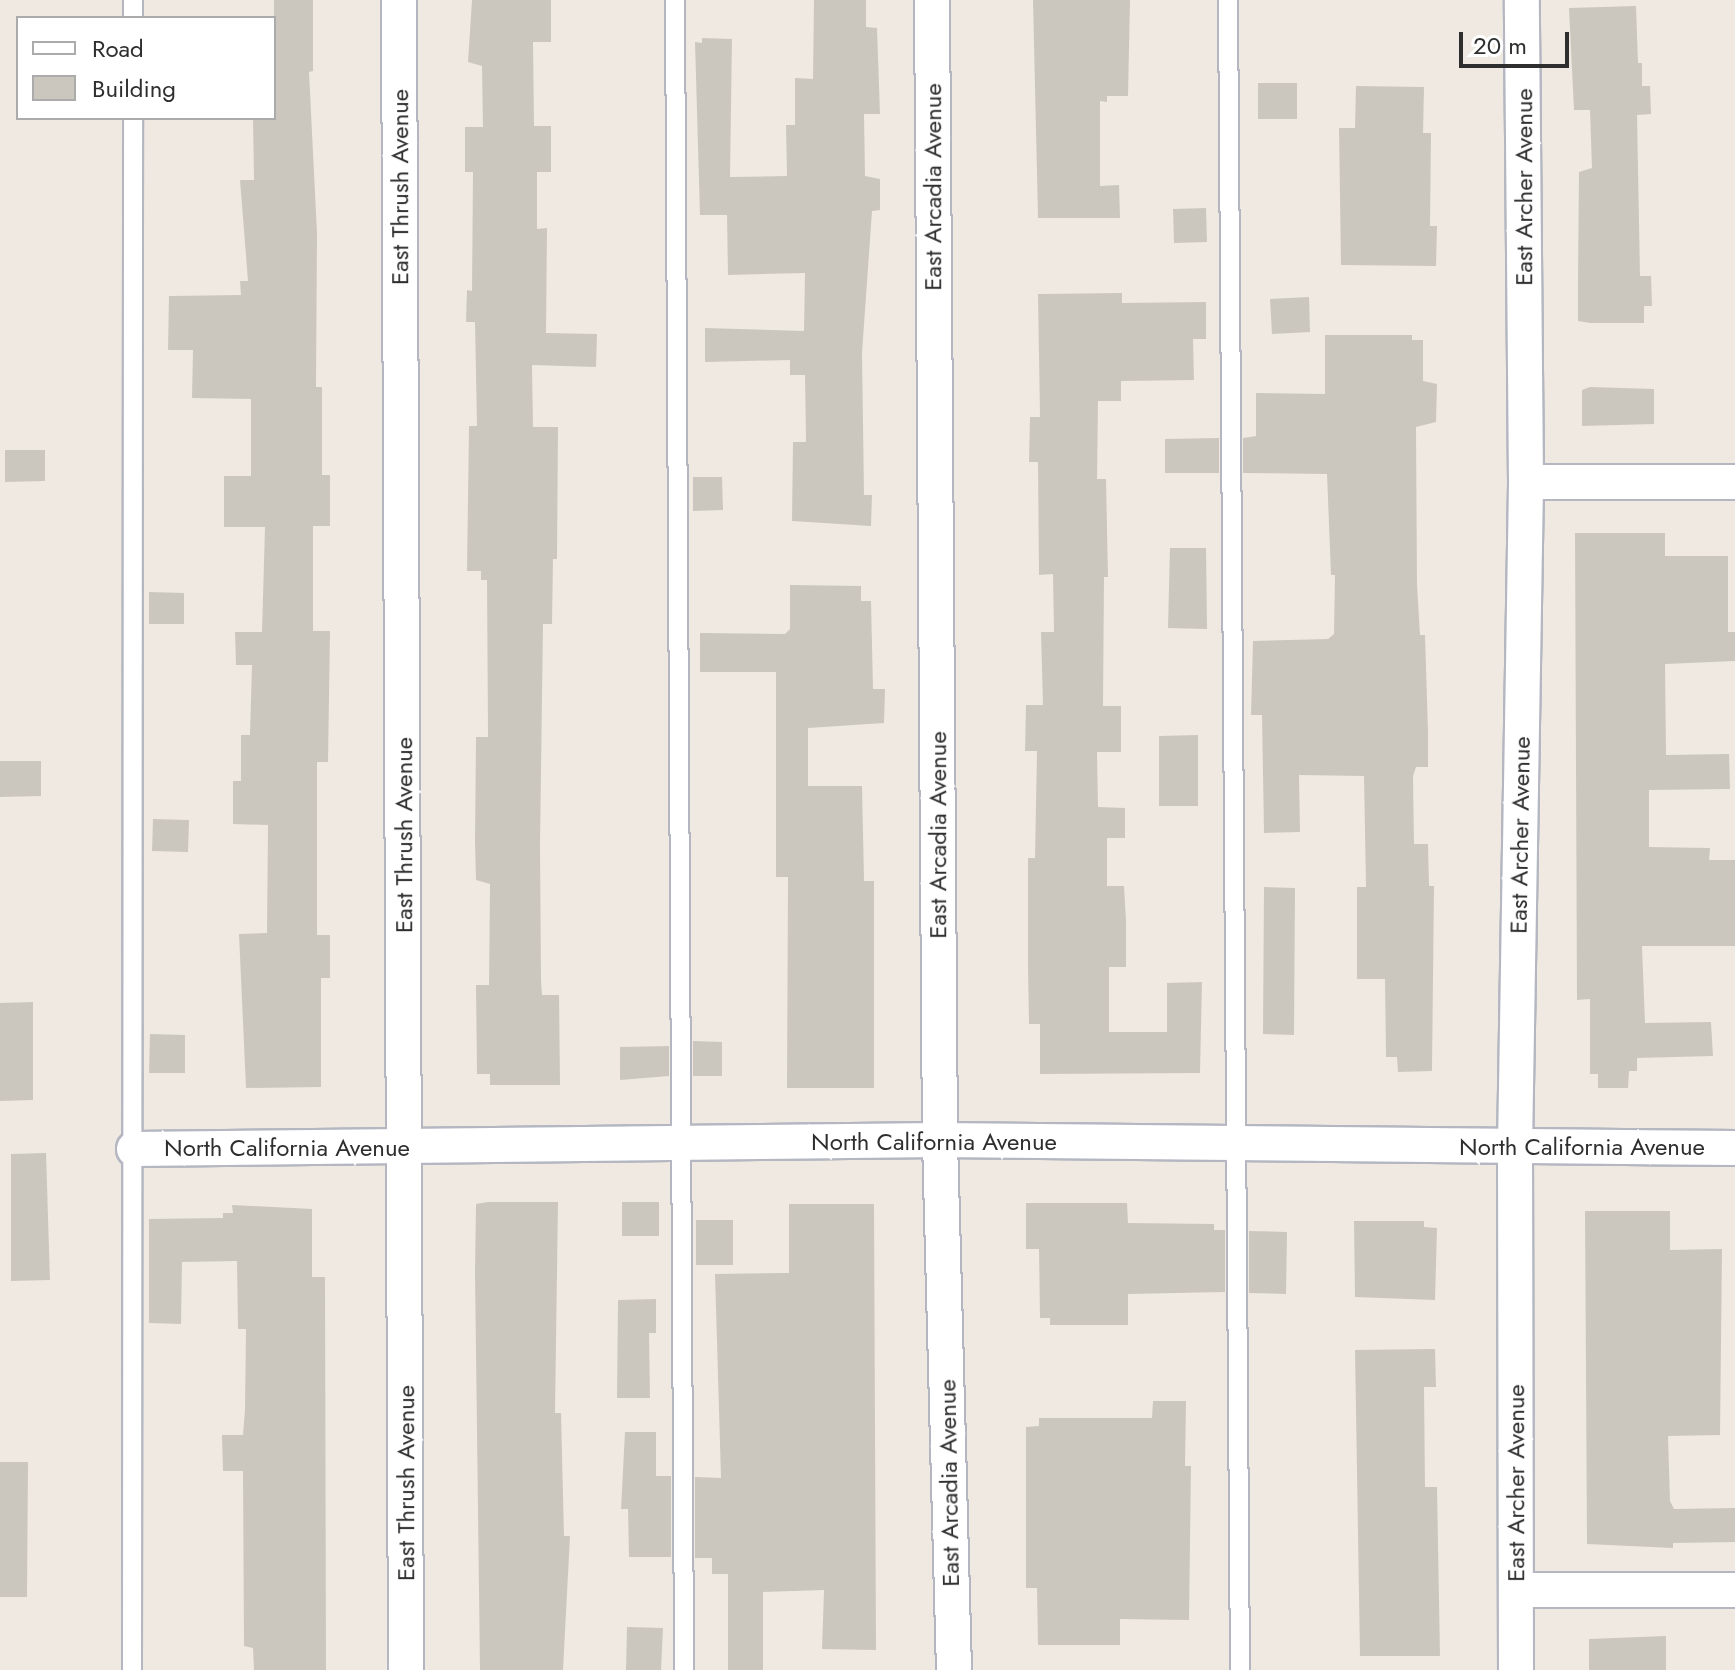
<!DOCTYPE html>
<html>
<head>
<meta charset="utf-8">
<style>
	body { margin:0 }
	#map { position:relative; width:1735px; height:1670px; overflow:hidden; background:#efe9e1; font-family:Jost,sans-serif }
	div>[style] { position:absolute }
	.building>* { inset:0; background:#cbc7bf }
	.roads { filter:drop-shadow(2px 0 #b4b7c1) drop-shadow(-2px 0 #b4b7c1) drop-shadow(0 2px #b4b7c1) drop-shadow(0 -2px #b4b7c1) }
	.lane>* { height:18px; margin:-9px; padding:0 9px; transform-origin:9px; border-radius:9px; background:#fff }
	.street>* { height:34px; margin:-17px; padding:0 17px; transform-origin:17px; border-radius:17px; background:#fff }
	span { translate:-50% -50%; white-space:nowrap; text-align:center; line-height:1.15; -webkit-text-stroke:8px #fff; paint-order:stroke }
	.street-label { font-size:24px; color:#2e2e2e }
	.legend { position:absolute; left:16px; top:16px; width:260px; height:104px; box-sizing:border-box; background:#fff; border:2px solid #ababab; margin:0; padding:10px 14px; list-style:none; font-size:24px; color:#2e2e2e }
	.legend li { display:flex; align-items:center; gap:16px; height:40px }
	.legend b { width:40px; border:2px solid #ababab }
	.scale { position:absolute; left:1459px; top:32px; width:110px; height:36px; box-sizing:border-box; border:4px solid #2e2e2e; border-top:0; padding-left:10px; font-size:24px; line-height:28px; white-space:nowrap; color:#2e2e2e; -webkit-text-stroke:6px #fff; paint-order:stroke }
</style>
</head>
<body>
<div id="map">
	<div class="building">
		<div style="clip-path:polygon(274px 0,313px 0,313px 71px,309px 72px,317px 233px,316px 387px,322px 387px,322px 475px,330px 475px,330px 526px,313px 526px,313px 631px,330px 631px,328px 762px,317px 762px,317px 935px,330px 935px,330px 978px,321px 978px,321px 1087px,246px 1088px,239px 934px,267px 933px,268px 825px,233px 824px,233px 781px,241px 781px,241px 735px,250px 735px,252px 665px,236px 665px,235px 632px,262px 632px,265px 527px,224px 527px,224px 476px,251px 476px,251px 399px,192px 398px,193px 350px,168px 350px,169px 296px,241px 295px,240px 281px,248px 281px,240px 180px,254px 180px,253px 118px,274px 118px)"></div>
		<div style="clip-path:polygon(472px 0,551px 0,551px 42px,533px 42px,534px 126px,551px 126px,551px 172px,537px 172px,537px 229px,547px 228px,546px 333px,597px 334px,596px 367px,532px 365px,533px 427px,558px 427px,557px 559px,553px 559px,552px 624px,543px 624px,540px 845px,541px 980px,542px 995px,559px 995px,560px 1085px,490px 1085px,490px 1074px,477px 1074px,476px 985px,489px 985px,490px 884px,476px 880px,475px 841px,476px 737px,488px 737px,488px 732px,487px 580px,481px 580px,481px 571px,467px 571px,469px 426px,477px 426px,475px 322px,466px 322px,467px 290px,472px 291px,473px 172px,465px 172px,465px 127px,483px 127px,482px 66px,468px 62px)"></div>
		<div style="clip-path:polygon(814px 0,866px 0,866px 27px,877px 28px,880px 114px,864px 114px,865px 176px,880px 179px,880px 210px,872px 211px,862px 353px,864px 495px,872px 495px,871px 526px,792px 521px,793px 442px,806px 442px,805px 375px,790px 375px,790px 360px,705px 362px,705px 328px,804px 331px,805px 273px,728px 275px,727px 215px,700px 215px,695px 42px,702px 43px,702px 38px,732px 39px,730px 177px,787px 176px,786px 125px,795px 125px,795px 78px,813px 79px)"></div>
		<div style="clip-path:polygon(1033px 0,1130px 0,1128px 96px,1107px 96px,1107px 102px,1100px 101px,1100px 186px,1119px 185px,1120px 218px,1038px 218px)"></div>
		<div style="clip-path:polygon(1636px 6px,1638px 63px,1642px 63px,1642px 86px,1650px 86px,1651px 114px,1637px 115px,1640px 276px,1651px 276px,1652px 306px,1644px 306px,1644px 323px,1590px 323px,1578px 321px,1578px 280px,1579px 172px,1592px 168px,1590px 110px,1574px 110px,1569px 8px)"></div>
		<div style="clip-path:polygon(1258px 83px,1297px 83px,1297px 119px,1258px 119px)"></div>
		<div style="clip-path:polygon(1356px 86px,1424px 87px,1423px 133px,1431px 133px,1430px 226px,1437px 226px,1436px 266px,1341px 265px,1339px 128px,1355px 128px)"></div>
		<div style="clip-path:polygon(1206px 208px,1207px 242px,1174px 243px,1173px 209px)"></div>
		<div style="clip-path:polygon(1122px 293px,1122px 303px,1206px 302px,1206px 339px,1193px 339px,1194px 380px,1121px 381px,1121px 401px,1098px 401px,1097px 479px,1106px 479px,1108px 577px,1104px 577px,1103px 706px,1121px 706px,1121px 752px,1097px 752px,1098px 807px,1125px 808px,1125px 838px,1107px 838px,1107px 886px,1124px 886px,1126px 921px,1126px 967px,1109px 967px,1109px 1032px,1167px 1032px,1167px 983px,1202px 982px,1200px 1073px,1040px 1074px,1040px 1024px,1029px 1024px,1028px 967px,1028px 858px,1035px 858px,1037px 751px,1025px 751px,1026px 705px,1043px 705px,1041px 632px,1054px 632px,1053px 574px,1039px 575px,1038px 462px,1029px 462px,1030px 417px,1040px 417px,1038px 294px)"></div>
		<div style="clip-path:polygon(1309px 297px,1310px 332px,1272px 334px,1270px 299px)"></div>
		<div style="clip-path:polygon(1325px 335px,1412px 335px,1412px 340px,1423px 340px,1423px 381px,1437px 384px,1436px 422px,1416px 427px,1417px 584px,1420px 635px,1425px 635px,1428px 732px,1428px 767px,1416px 767px,1413px 776px,1414px 844px,1428px 844px,1429px 886px,1434px 886px,1432px 1071px,1398px 1072px,1397px 1057px,1386px 1057px,1385px 979px,1357px 979px,1357px 887px,1366px 887px,1364px 776px,1299px 775px,1300px 832px,1264px 833px,1262px 715px,1251px 715px,1253px 641px,1328px 639px,1334px 634px,1335px 575px,1331px 575px,1327px 474px,1243px 473px,1243px 438px,1256px 436px,1256px 393px,1325px 394px)"></div>
		<div style="clip-path:polygon(1590px 387px,1654px 389px,1654px 424px,1582px 426px,1582px 390px)"></div>
		<div style="clip-path:polygon(1219px 438px,1219px 473px,1165px 473px,1165px 439px)"></div>
		<div style="clip-path:polygon(5px 450px,45px 450px,45px 481px,5px 482px)"></div>
		<div style="clip-path:polygon(693px 477px,722px 477px,723px 510px,693px 511px)"></div>
		<div style="clip-path:polygon(1575px 533px,1665px 533px,1665px 556px,1728px 556px,1728px 632px,1735px 632px,1735px 661px,1665px 664px,1666px 755px,1729px 754px,1730px 789px,1649px 790px,1649px 847px,1710px 848px,1709px 860px,1735px 860px,1735px 946px,1642px 946px,1645px 1023px,1711px 1022px,1713px 1056px,1637px 1058px,1637px 1071px,1629px 1071px,1628px 1088px,1598px 1088px,1598px 1074px,1590px 1074px,1590px 999px,1577px 1000px)"></div>
		<div style="clip-path:polygon(1170px 548px,1206px 548px,1207px 629px,1168px 628px)"></div>
		<div style="clip-path:polygon(790px 585px,861px 586px,861px 601px,871px 601px,873px 689px,885px 689px,884px 723px,808px 728px,808px 786px,862px 786px,864px 881px,874px 881px,874px 1088px,787px 1088px,788px 877px,776px 877px,776px 672px,700px 672px,700px 633px,785px 634px,790px 629px)"></div>
		<div style="clip-path:polygon(149px 592px,184px 593px,184px 624px,149px 624px)"></div>
		<div style="clip-path:polygon(1198px 735px,1198px 806px,1159px 806px,1159px 736px)"></div>
		<div style="clip-path:polygon(0 761px,41px 761px,41px 796px,0 797px)"></div>
		<div style="clip-path:polygon(153px 819px,189px 820px,188px 852px,152px 851px)"></div>
		<div style="clip-path:polygon(1264px 887px,1295px 888px,1294px 1035px,1263px 1034px)"></div>
		<div style="clip-path:polygon(33px 1002px,33px 1100px,0 1101px,0 1003px)"></div>
		<div style="clip-path:polygon(150px 1034px,185px 1035px,185px 1073px,149px 1073px)"></div>
		<div style="clip-path:polygon(693px 1041px,722px 1042px,722px 1076px,693px 1076px)"></div>
		<div style="clip-path:polygon(669px 1046px,669px 1076px,620px 1080px,620px 1047px)"></div>
		<div style="clip-path:polygon(46px 1153px,50px 1280px,11px 1281px,11px 1154px)"></div>
		<div style="clip-path:polygon(488px 1202px,558px 1202px,555px 1413px,561px 1413px,564px 1536px,570px 1536px,563px 1670px,480px 1670px,475px 1272px,476px 1204px)"></div>
		<div style="clip-path:polygon(622px 1202px,659px 1202px,659px 1236px,622px 1236px)"></div>
		<div style="clip-path:polygon(1026px 1203px,1127px 1203px,1128px 1223px,1214px 1224px,1214px 1230px,1225px 1230px,1225px 1292px,1128px 1294px,1128px 1325px,1050px 1325px,1050px 1318px,1040px 1318px,1039px 1249px,1026px 1249px)"></div>
		<div style="clip-path:polygon(789px 1204px,874px 1204px,876px 1650px,822px 1649px,824px 1590px,763px 1592px,763px 1670px,728px 1670px,728px 1574px,712px 1574px,712px 1558px,695px 1558px,695px 1477px,721px 1478px,715px 1274px,789px 1273px)"></div>
		<div style="clip-path:polygon(232px 1205px,312px 1209px,312px 1277px,325px 1277px,326px 1670px,254px 1670px,253px 1648px,244px 1646px,243px 1471px,223px 1471px,222px 1435px,243px 1435px,245px 1409px,246px 1329px,238px 1329px,237px 1261px,182px 1262px,181px 1324px,149px 1323px,149px 1219px,223px 1218px,223px 1213px,233px 1213px)"></div>
		<div style="clip-path:polygon(1585px 1211px,1670px 1211px,1670px 1250px,1722px 1249px,1720px 1435px,1668px 1436px,1670px 1501px,1674px 1509px,1735px 1508px,1735px 1542px,1673px 1543px,1673px 1548px,1587px 1544px)"></div>
		<div style="clip-path:polygon(696px 1220px,733px 1220px,733px 1265px,696px 1265px)"></div>
		<div style="clip-path:polygon(1354px 1221px,1424px 1221px,1424px 1227px,1437px 1228px,1435px 1300px,1355px 1297px)"></div>
		<div style="clip-path:polygon(1249px 1231px,1287px 1232px,1286px 1294px,1249px 1293px)"></div>
		<div style="clip-path:polygon(656px 1299px,656px 1333px,649px 1333px,650px 1398px,617px 1398px,618px 1300px)"></div>
		<div style="clip-path:polygon(1435px 1349px,1436px 1387px,1424px 1387px,1425px 1487px,1437px 1487px,1440px 1656px,1360px 1656px,1355px 1350px)"></div>
		<div style="clip-path:polygon(1153px 1401px,1186px 1401px,1185px 1466px,1191px 1466px,1189px 1620px,1120px 1619px,1120px 1645px,1038px 1645px,1037px 1588px,1026px 1588px,1026px 1427px,1039px 1426px,1039px 1418px,1152px 1418px)"></div>
		<div style="clip-path:polygon(625px 1432px,656px 1432px,656px 1476px,671px 1476px,671px 1557px,629px 1557px,628px 1509px,621px 1509px)"></div>
		<div style="clip-path:polygon(0 1462px,28px 1462px,27px 1597px,0 1597px)"></div>
		<div style="clip-path:polygon(627px 1627px,663px 1628px,661px 1670px,626px 1670px)"></div>
		<div style="clip-path:polygon(1666px 1636px,1666px 1670px,1589px 1670px,1589px 1639px)"></div>
	</div>
	<div class="roads">
		<div class="lane">
			<div style="left:133px;top:0;width:18px;rotate:90deg"></div>
			<div style="left:675px;top:0;width:1670px;rotate:89.69deg"></div>
			<div style="left:1228px;top:0;width:1670px;rotate:89.59deg"></div>
			<div style="left:132px;top:1670px;width:1552px;rotate:-89.96deg"></div>
		</div>
		<div class="street">
			<div style="left:399px;top:0;width:1670px;rotate:89.76deg"></div>
			<div style="left:932px;top:0;width:1140px;rotate:89.6deg"></div>
			<div style="left:940px;top:1140px;width:530px;rotate:88.49deg"></div>
			<div style="left:1526px;top:482px;width:209px"></div>
			<div style="left:134px;top:1149px;width:806px;rotate:-0.64deg"></div>
			<div style="left:940px;top:1140px;width:795px;rotate:0.58deg"></div>
			<div style="left:1516px;top:1590px;width:219px"></div>
			<div style="left:1516px;top:1670px;width:522px;rotate:-90.11deg"></div>
			<div style="left:1515px;top:1148px;width:666px;rotate:-89.05deg"></div>
			<div style="left:1526px;top:482px;width:482px;rotate:-90.5deg"></div>
		</div>
	</div>
	<div class="street-label">
		<span style="left:400px;top:187px;rotate:-90deg">East Thrush Avenue</span>
		<span style="left:933px;top:187px;rotate:-90deg">East Arcadia Avenue</span>
		<span style="left:1524px;top:187px;rotate:-90deg">East Archer Avenue</span>
		<span style="left:404px;top:835px;rotate:-90deg">East Thrush Avenue</span>
		<span style="left:938px;top:835px;rotate:-90deg">East Arcadia Avenue</span>
		<span style="left:1520px;top:835px;rotate:-89deg">East Archer Avenue</span>
		<span style="left:934px;top:1142px">North California Avenue</span>
		<span style="left:1582px;top:1147px">North California Avenue</span>
		<span style="left:287px;top:1148px">North California Avenue</span>
		<span style="left:406px;top:1483px;rotate:-90deg">East Thrush Avenue</span>
		<span style="left:949px;top:1483px;rotate:-91deg">East Arcadia Avenue</span>
		<span style="left:1516px;top:1483px;rotate:-90deg">East Archer Avenue</span>
	</div>
	<ul class="legend">
	<li><b style="height:10px;background:#fff"></b>Road</li>
	<li><b style="height:22px;background:#cbc7bf"></b>Building</li>
	</ul>
	<div class="scale">20 m</div>
</div>
</body>
</html>
